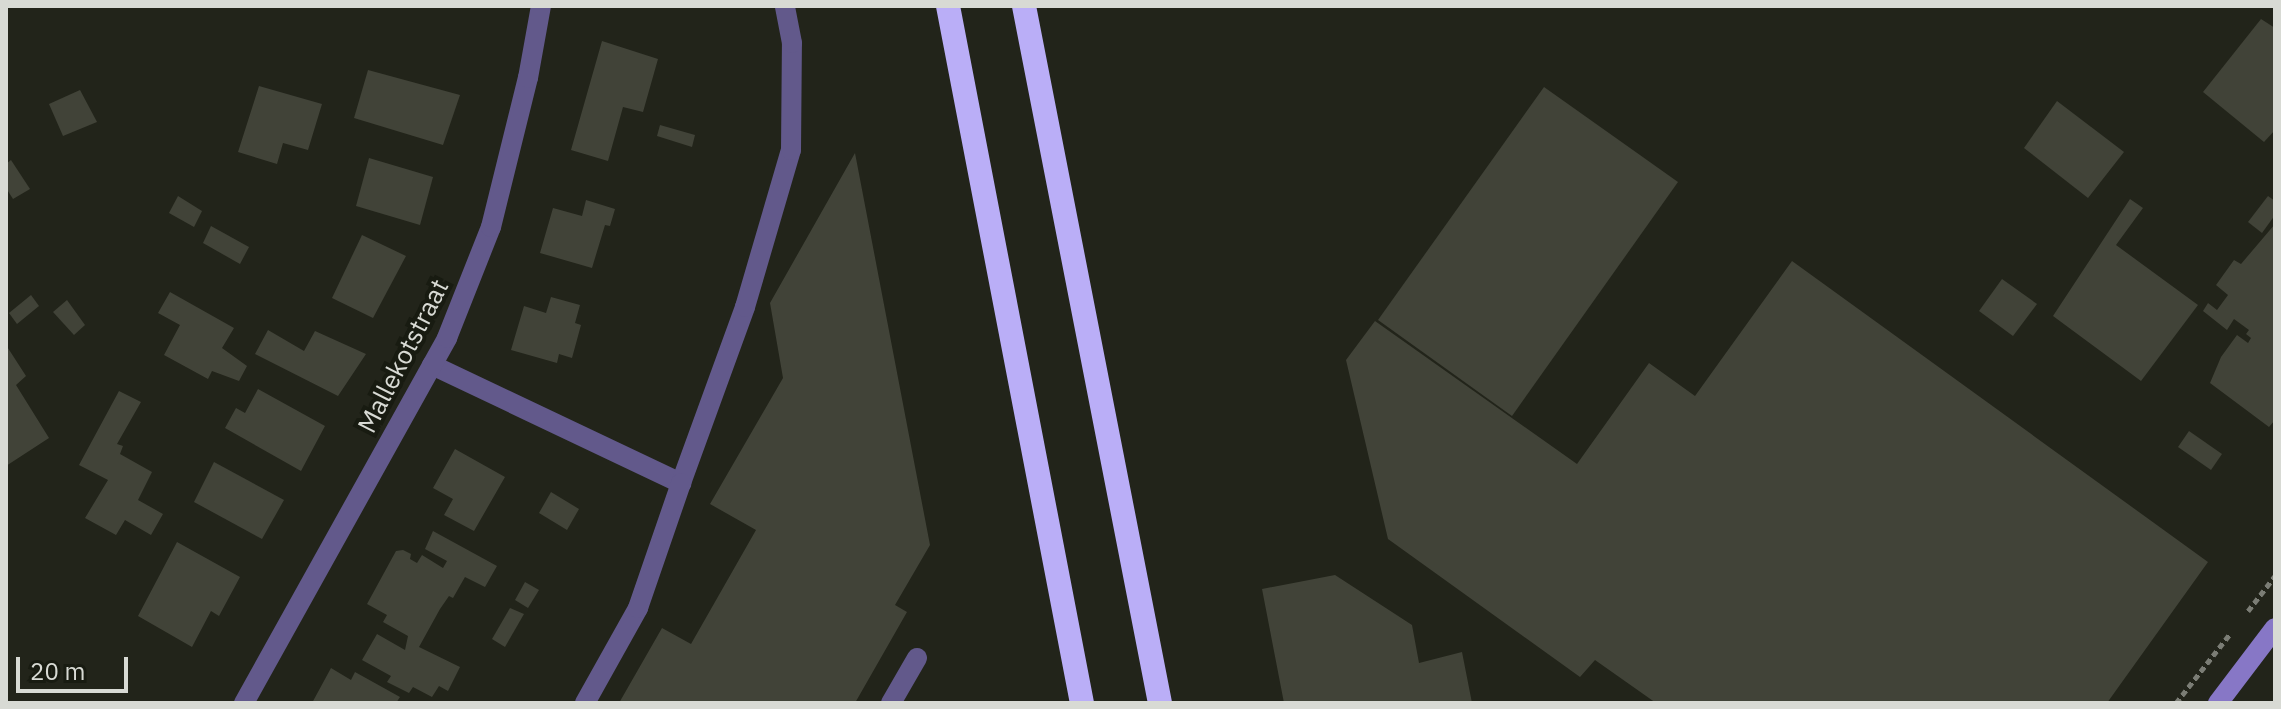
<!DOCTYPE html>
<html>
<head>
<meta charset="utf-8">
<style>
	body { margin:0 }
	#map { position:relative; width:2281px; height:709px; overflow:hidden; background:#22241a; font-family:"IBM Plex Sans",sans-serif }
	div>[style] { position:absolute }
	.building>* { inset:0; background:#414338 }
	.path>* { height:5px; margin-top:-2.5px; transform-origin:0; background:repeating-linear-gradient(90deg,#7b7d75 0 6px,transparent 0 10px) }
	.lane>* { height:20px; margin:-10px; padding:0 10px; transform-origin:10px; border-radius:10px; background:#62598b }
	.street>* { height:20px; margin:-10px; padding:0 10px; transform-origin:10px; border-radius:10px; background:#62598b }
	.secondary>* { height:20px; margin:-10px; padding:0 10px; transform-origin:10px; border-radius:10px; background:#8777c6 }
	.highway>* { height:24px; margin:-12px; padding:0 12px; transform-origin:12px; border-radius:12px; background:#baaef7 }
	span { translate:-50% -50%; white-space:nowrap; text-align:center; line-height:1.15; -webkit-text-stroke:8px #181b11; paint-order:stroke }
	.street-label { font-size:26px; color:#d8dad4 }
	.frame { position:absolute; inset:0; border:8px solid #d8dad4; pointer-events:none }
	.scale { position:absolute; left:16px; top:657px; width:112px; height:36px; box-sizing:border-box; border:4px solid #d8dad4; border-top:0; padding-left:10px; font-size:24px; line-height:28px; white-space:nowrap; color:#d8dad4; -webkit-text-stroke:6px #181b11; paint-order:stroke }
</style>
</head>
<body>
<div id="map">
	<div class="building">
		<div style="clip-path:polygon(2261px 19px,2275px 28px,2275px 130px,2264px 142px,2203px 92px)"></div>
		<div style="clip-path:polygon(602px 41px,658px 59px,643px 112px,623px 107px,608px 161px,571px 150px)"></div>
		<div style="clip-path:polygon(368px 70px,460px 95px,443px 145px,354px 118px)"></div>
		<div style="clip-path:polygon(259px 86px,322px 104px,308px 150px,283px 143px,277px 164px,238px 152px)"></div>
		<div style="clip-path:polygon(1544px 87px,1678px 182px,1512px 416px,1378px 320px)"></div>
		<div style="clip-path:polygon(80px 90px,97px 122px,63px 136px,49px 104px)"></div>
		<div style="clip-path:polygon(2057px 101px,2124px 152px,2088px 198px,2024px 148px)"></div>
		<div style="clip-path:polygon(660px 125px,695px 135px,692px 147px,657px 136px)"></div>
		<div style="clip-path:polygon(855px 153px,930px 545px,895px 605px,907px 612px,855px 703px,619px 703px,662px 628px,691px 644px,756px 530px,710px 504px,783px 378px,770px 303px)"></div>
		<div style="clip-path:polygon(369px 158px,433px 177px,420px 225px,356px 206px)"></div>
		<div style="clip-path:polygon(11px 160px,30px 189px,13px 199px,6px 188px,6px 164px)"></div>
		<div style="clip-path:polygon(178px 196px,202px 211px,194px 227px,169px 213px)"></div>
		<div style="clip-path:polygon(2268px 196px,2275px 201px,2275px 215px,2262px 233px,2248px 222px)"></div>
		<div style="clip-path:polygon(2130px 199px,2143px 208px,2116px 245px,2198px 305px,2141px 381px,2053px 316px)"></div>
		<div style="clip-path:polygon(586px 200px,615px 209px,610px 226px,605px 225px,592px 268px,540px 253px,553px 208px,582px 216px)"></div>
		<div style="clip-path:polygon(2275px 224px,2275px 420px,2269px 427px,2210px 383px,2221px 357px,2237px 335px,2248px 343px,2251px 338px,2246px 334px,2249px 330px,2234px 319px,2227px 330px,2203px 311px,2208px 303px,2217px 310px,2228px 295px,2216px 285px,2234px 260px,2241px 264px)"></div>
		<div style="clip-path:polygon(211px 226px,249px 247px,240px 264px,203px 243px)"></div>
		<div style="clip-path:polygon(362px 235px,406px 256px,373px 318px,332px 298px)"></div>
		<div style="clip-path:polygon(1792px 261px,2208px 562px,2107px 703px,1656px 703px,1595px 660px,1580px 677px,1388px 539px,1346px 360px,1375px 321px,1577px 464px,1649px 363px,1695px 396px)"></div>
		<div style="clip-path:polygon(2002px 279px,2037px 304px,2013px 336px,1979px 311px)"></div>
		<div style="clip-path:polygon(170px 292px,234px 328px,222px 348px,247px 366px,239px 381px,212px 371px,208px 379px,164px 355px,180px 325px,158px 313px)"></div>
		<div style="clip-path:polygon(31px 295px,39px 306px,17px 324px,9px 313px)"></div>
		<div style="clip-path:polygon(551px 297px,580px 305px,575px 323px,581px 325px,572px 358px,559px 354px,557px 363px,511px 350px,524px 306px,546px 313px)"></div>
		<div style="clip-path:polygon(67px 300px,85px 325px,74px 335px,53px 312px)"></div>
		<div style="clip-path:polygon(268px 330px,304px 351px,315px 331px,366px 354px,338px 396px,255px 354px)"></div>
		<div style="clip-path:polygon(6px 345px,26px 376px,16px 385px,49px 438px,6px 466px)"></div>
		<div style="clip-path:polygon(258px 389px,325px 426px,301px 471px,225px 428px,236px 408px,245px 413px)"></div>
		<div style="clip-path:polygon(119px 391px,141px 402px,117px 444px,123px 446px,120px 454px,152px 472px,138px 500px,163px 514px,151px 535px,125px 520px,116px 535px,85px 518px,108px 480px,79px 465px)"></div>
		<div style="clip-path:polygon(2189px 431px,2222px 454px,2211px 470px,2178px 447px)"></div>
		<div style="clip-path:polygon(455px 449px,505px 477px,474px 531px,444px 515px,453px 499px,433px 488px)"></div>
		<div style="clip-path:polygon(214px 462px,284px 500px,262px 539px,194px 502px)"></div>
		<div style="clip-path:polygon(551px 492px,579px 509px,567px 530px,539px 513px)"></div>
		<div style="clip-path:polygon(433px 531px,497px 566px,485px 587px,465px 577px,453px 598px,449px 596px,440px 609px,419px 647px,460px 667px,448px 691px,439px 686px,432px 697px,413px 687px,409px 693px,387px 682px,391px 676px,362px 660px,377px 634px,405px 650px,408px 636px,383px 622px,387px 615px,367px 604px,396px 551px,403px 550px,411px 554px,410px 559px,417px 563px,422px 555px,443px 568px,447px 561px,425px 549px)"></div>
		<div style="clip-path:polygon(177px 542px,240px 577px,219px 616px,211px 611px,192px 647px,138px 616px)"></div>
		<div style="clip-path:polygon(1335px 575px,1412px 625px,1419px 663px,1462px 652px,1472px 703px,1284px 703px,1262px 589px)"></div>
		<div style="clip-path:polygon(525px 582px,539px 590px,528px 608px,515px 600px)"></div>
		<div style="clip-path:polygon(510px 608px,524px 614px,505px 647px,492px 639px)"></div>
		<div style="clip-path:polygon(331px 668px,351px 680px,355px 672px,400px 697px,396px 703px,312px 703px)"></div>
	</div>
	<div class="path">
		<div style="left:2248px;top:611px;width:44px;rotate:-52.4deg"></div>
		<div style="left:2176px;top:703px;width:88px;rotate:-52deg"></div>
	</div>
	<div class="lane">
		<div style="left:432px;top:365px;width:276px;rotate:25.4deg"></div>
		<div style="left:681px;top:483px;width:187px;rotate:-70deg"></div>
		<div style="left:745px;top:307px;width:164px;rotate:-73.7deg"></div>
		<div style="left:791px;top:150px;width:107px;rotate:-89.5deg"></div>
		<div style="left:792px;top:43px;width:38px;rotate:-101deg"></div>
		<div style="left:585px;top:703px;width:109px;rotate:-60.8deg"></div>
		<div style="left:638px;top:608px;width:132px;rotate:-71deg"></div>
		<div style="left:891px;top:703px;width:52px;rotate:-60deg"></div>
	</div>
	<div class="street">
		<div style="left:244px;top:703px;width:418px;rotate:-60.9deg"></div>
		<div style="left:447px;top:338px;width:119px;rotate:-68.4deg"></div>
		<div style="left:491px;top:227px;width:154px;rotate:-76.1deg"></div>
		<div style="left:528px;top:78px;width:73px;rotate:-79.8deg"></div>
	</div>
	<div class="secondary">
		<div style="left:2218px;top:703px;width:94px;rotate:-52.8deg"></div>
	</div>
	<div class="highway">
		<div style="left:948px;top:6px;width:710px;rotate:79.12deg"></div>
		<div style="left:1024px;top:6px;width:710px;rotate:78.96deg"></div>
	</div>
	<div class="street-label">
		<span style="left:403px;top:356px;rotate:-63deg">Mallekotstraat</span>
	</div>
	<div class="frame"></div>
	<div class="scale">20 m</div>
</div>
</body>
</html>
